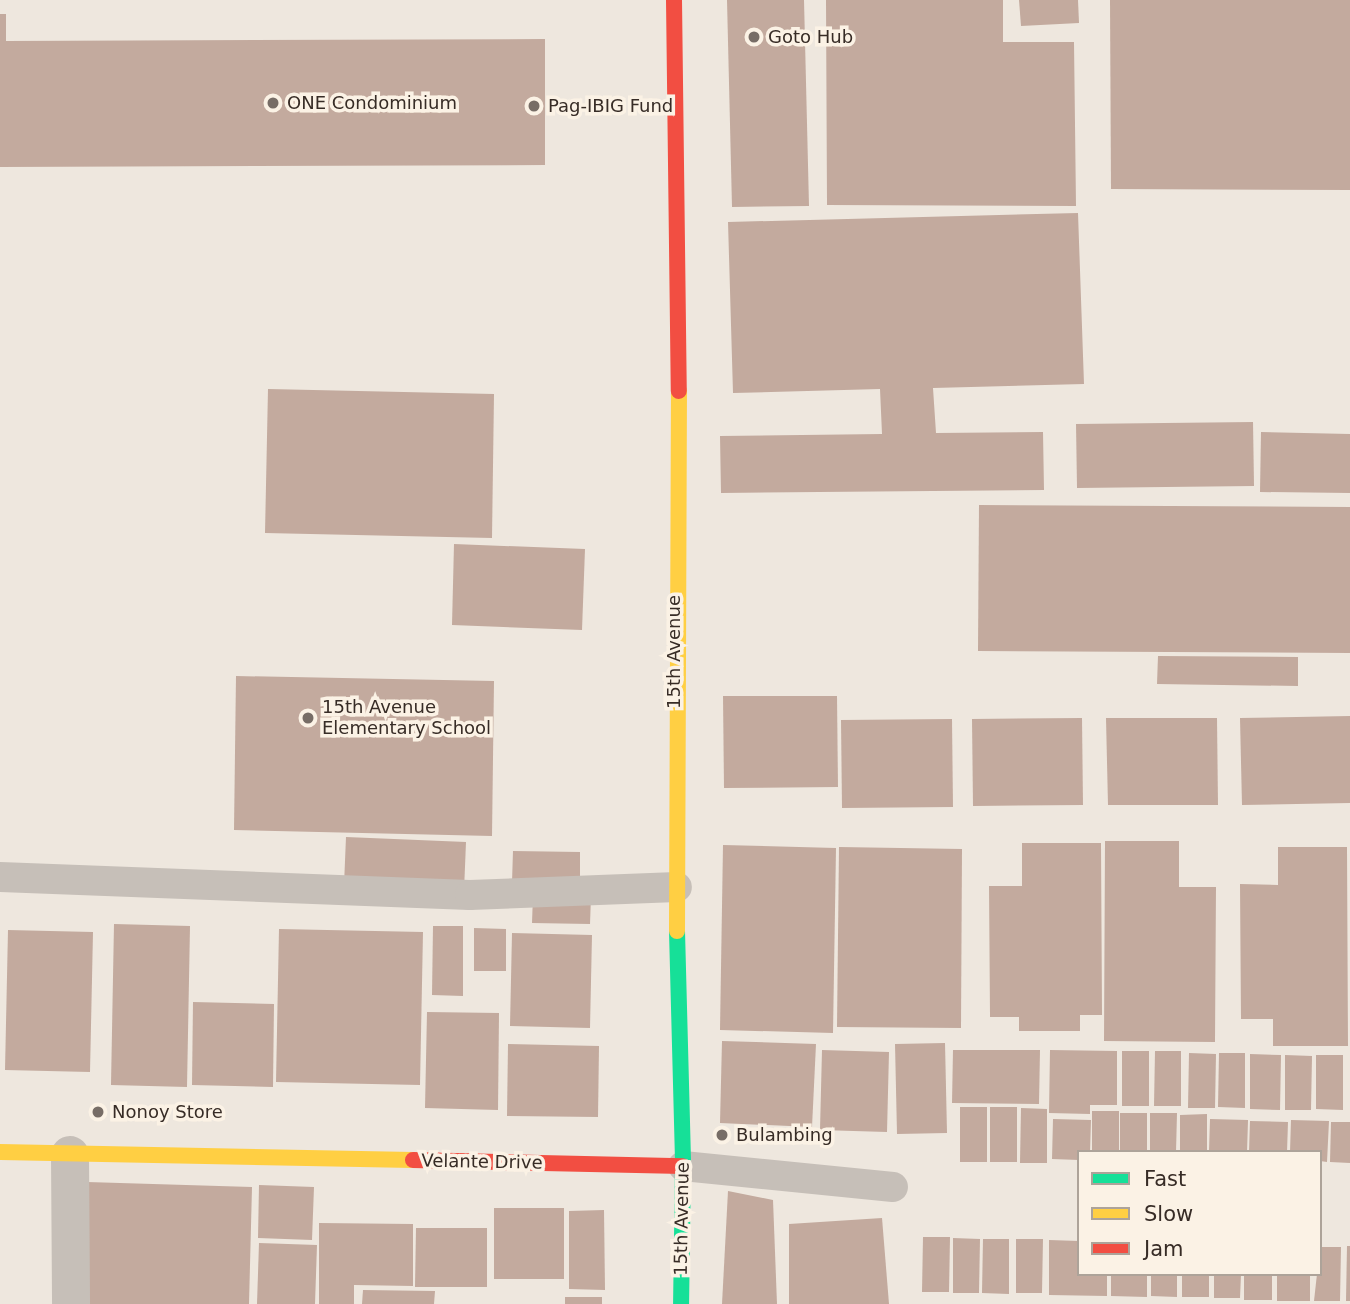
<!DOCTYPE html>
<html>
<head>
<meta charset="utf-8">
<style>
	body { margin:0 }
	#map { position:relative; width:1350px; height:1304px; overflow:hidden; background:#eee7de; font-family:"DejaVu Sans",sans-serif }
	div>[style] { position:absolute }
	.building>* { inset:0; background:#c3aa9e }
	.lane>* { height:30px; margin:-15px; padding:0 15px; transform-origin:15px; border-radius:15px; background:#c6bfb8 }
	.street>* { height:38px; margin:-19px; padding:0 19px; transform-origin:19px; border-radius:19px; background:#c6bfb8 }
	.fast>* { height:16px; margin:-8px; padding:0 8px; transform-origin:8px; border-radius:8px; background:#16e098 }
	.slow>* { height:16px; margin:-8px; padding:0 8px; transform-origin:8px; border-radius:8px; background:#ffcf43 }
	.jam>* { height:16px; margin:-8px; padding:0 8px; transform-origin:8px; border-radius:8px; background:#f24e42 }
	.dots>* { width:19px; height:19px; translate:-50% -50%; box-sizing:border-box; border:4px solid #fbf2e5; border-radius:50% }
	span { translate:-50% -50%; white-space:nowrap; text-align:center; line-height:1.15; -webkit-text-stroke:7px #fbf2e5; paint-order:stroke }
	.poi-label { font-size:18px; color:#372c26 }
	.left { translate:0 -50%; text-align:left }
	.street-label { font-size:18px; color:#372c26 }
	.legend { position:absolute; left:1077px; top:1150px; width:245px; height:126px; box-sizing:border-box; background:#fbf2e5; border:2px solid #ada399; margin:0; padding:9px 12px; list-style:none; font-size:21px; color:#372c26 }
	.legend li { display:flex; align-items:center; gap:14px; height:35px }
	.legend b { width:35px; border:2px solid #ada399 }
</style>
</head>
<body>
<div id="map">
	<div class="building">
		<div style="clip-path:polygon(727px 0,804px 0,809px 206px,732px 207px)"></div>
		<div style="clip-path:polygon(826px 0,1003px 0,1003px 42px,1074px 42px,1076px 206px,827px 205px)"></div>
		<div style="clip-path:polygon(1019px 0,1078px 0,1079px 23px,1021px 26px)"></div>
		<div style="clip-path:polygon(1110px 0,1350px 0,1350px 190px,1111px 189px)"></div>
		<div style="clip-path:polygon(0 14px,6px 14px,6px 41px,545px 39px,545px 165px,0 167px)"></div>
		<div style="clip-path:polygon(1078px 213px,1084px 384px,933px 388px,936px 433px,1043px 432px,1044px 490px,721px 493px,720px 436px,882px 434px,880px 389px,733px 393px,728px 222px)"></div>
		<div style="clip-path:polygon(268px 389px,494px 394px,492px 538px,265px 533px)"></div>
		<div style="clip-path:polygon(1253px 422px,1254px 486px,1077px 488px,1076px 424px)"></div>
		<div style="clip-path:polygon(1261px 432px,1350px 434px,1350px 493px,1260px 492px)"></div>
		<div style="clip-path:polygon(979px 505px,1350px 507px,1350px 653px,978px 651px)"></div>
		<div style="clip-path:polygon(454px 544px,585px 549px,582px 630px,452px 625px)"></div>
		<div style="clip-path:polygon(1158px 656px,1298px 657px,1298px 686px,1157px 684px)"></div>
		<div style="clip-path:polygon(236px 676px,494px 681px,492px 836px,234px 830px)"></div>
		<div style="clip-path:polygon(723px 696px,837px 696px,838px 787px,724px 788px)"></div>
		<div style="clip-path:polygon(1350px 716px,1350px 803px,1242px 805px,1240px 718px)"></div>
		<div style="clip-path:polygon(1082px 718px,1083px 805px,973px 806px,972px 719px)"></div>
		<div style="clip-path:polygon(1106px 718px,1217px 718px,1218px 805px,1108px 805px)"></div>
		<div style="clip-path:polygon(952px 719px,953px 807px,842px 808px,841px 720px)"></div>
		<div style="clip-path:polygon(346px 837px,466px 842px,464px 891px,344px 885px)"></div>
		<div style="clip-path:polygon(1105px 841px,1179px 841px,1179px 887px,1216px 887px,1215px 1042px,1104px 1041px)"></div>
		<div style="clip-path:polygon(1022px 843px,1101px 843px,1102px 1015px,1080px 1015px,1080px 1031px,1019px 1031px,1019px 1017px,990px 1017px,989px 886px,1022px 886px)"></div>
		<div style="clip-path:polygon(723px 845px,836px 848px,833px 1033px,720px 1030px)"></div>
		<div style="clip-path:polygon(839px 847px,962px 849px,961px 1028px,837px 1027px)"></div>
		<div style="clip-path:polygon(1278px 847px,1347px 847px,1348px 1046px,1273px 1046px,1273px 1019px,1241px 1019px,1240px 884px,1278px 885px)"></div>
		<div style="clip-path:polygon(513px 851px,580px 852px,580px 883px,512px 882px)"></div>
		<div style="clip-path:polygon(533px 895px,591px 896px,590px 924px,532px 923px)"></div>
		<div style="clip-path:polygon(114px 924px,190px 926px,187px 1087px,111px 1085px)"></div>
		<div style="clip-path:polygon(433px 926px,463px 926px,463px 996px,432px 995px)"></div>
		<div style="clip-path:polygon(474px 928px,506px 929px,506px 971px,474px 971px)"></div>
		<div style="clip-path:polygon(279px 929px,423px 932px,420px 1085px,276px 1082px)"></div>
		<div style="clip-path:polygon(8px 930px,93px 932px,90px 1072px,5px 1070px)"></div>
		<div style="clip-path:polygon(512px 933px,592px 935px,590px 1028px,510px 1026px)"></div>
		<div style="clip-path:polygon(193px 1002px,274px 1004px,273px 1087px,192px 1085px)"></div>
		<div style="clip-path:polygon(427px 1012px,499px 1013px,498px 1110px,425px 1108px)"></div>
		<div style="clip-path:polygon(722px 1041px,816px 1044px,812px 1127px,720px 1123px)"></div>
		<div style="clip-path:polygon(945px 1043px,947px 1133px,897px 1134px,895px 1044px)"></div>
		<div style="clip-path:polygon(508px 1044px,599px 1046px,598px 1117px,507px 1116px)"></div>
		<div style="clip-path:polygon(822px 1050px,889px 1052px,887px 1132px,820px 1130px)"></div>
		<div style="clip-path:polygon(953px 1050px,1040px 1050px,1039px 1104px,952px 1103px)"></div>
		<div style="clip-path:polygon(1050px 1050px,1117px 1051px,1117px 1105px,1090px 1105px,1090px 1114px,1049px 1113px)"></div>
		<div style="clip-path:polygon(1122px 1051px,1149px 1051px,1149px 1106px,1122px 1106px)"></div>
		<div style="clip-path:polygon(1155px 1051px,1181px 1051px,1181px 1106px,1154px 1106px)"></div>
		<div style="clip-path:polygon(1189px 1053px,1216px 1054px,1215px 1108px,1188px 1108px)"></div>
		<div style="clip-path:polygon(1219px 1053px,1245px 1053px,1245px 1108px,1218px 1107px)"></div>
		<div style="clip-path:polygon(1250px 1054px,1281px 1055px,1280px 1110px,1250px 1109px)"></div>
		<div style="clip-path:polygon(1285px 1055px,1312px 1056px,1311px 1110px,1285px 1110px)"></div>
		<div style="clip-path:polygon(1316px 1055px,1343px 1055px,1343px 1110px,1316px 1109px)"></div>
		<div style="clip-path:polygon(960px 1107px,987px 1107px,987px 1162px,960px 1162px)"></div>
		<div style="clip-path:polygon(990px 1107px,1017px 1107px,1017px 1162px,990px 1162px)"></div>
		<div style="clip-path:polygon(1021px 1108px,1047px 1109px,1047px 1163px,1020px 1163px)"></div>
		<div style="clip-path:polygon(1092px 1111px,1119px 1111px,1119px 1152px,1092px 1152px)"></div>
		<div style="clip-path:polygon(1120px 1113px,1147px 1113px,1147px 1152px,1120px 1152px)"></div>
		<div style="clip-path:polygon(1150px 1113px,1177px 1113px,1176px 1152px,1150px 1152px)"></div>
		<div style="clip-path:polygon(1207px 1114px,1207px 1152px,1180px 1152px,1180px 1115px)"></div>
		<div style="clip-path:polygon(1053px 1119px,1091px 1120px,1090px 1152px,1079px 1152px,1079px 1160px,1052px 1159px)"></div>
		<div style="clip-path:polygon(1210px 1119px,1248px 1120px,1247px 1152px,1209px 1152px)"></div>
		<div style="clip-path:polygon(1291px 1120px,1329px 1121px,1327px 1162px,1320px 1161px,1320px 1152px,1290px 1152px)"></div>
		<div style="clip-path:polygon(1250px 1121px,1288px 1122px,1287px 1152px,1249px 1152px)"></div>
		<div style="clip-path:polygon(1331px 1122px,1350px 1122px,1350px 1163px,1330px 1162px)"></div>
		<div style="clip-path:polygon(87px 1182px,252px 1187px,249px 1304px,84px 1304px)"></div>
		<div style="clip-path:polygon(259px 1185px,314px 1187px,312px 1240px,258px 1238px)"></div>
		<div style="clip-path:polygon(728px 1191px,773px 1200px,777px 1304px,722px 1304px)"></div>
		<div style="clip-path:polygon(494px 1208px,564px 1208px,564px 1279px,494px 1279px)"></div>
		<div style="clip-path:polygon(604px 1210px,605px 1290px,569px 1289px,569px 1211px)"></div>
		<div style="clip-path:polygon(882px 1218px,889px 1304px,789px 1304px,789px 1224px)"></div>
		<div style="clip-path:polygon(319px 1223px,413px 1224px,413px 1286px,354px 1285px,354px 1304px,319px 1304px)"></div>
		<div style="clip-path:polygon(416px 1228px,487px 1228px,487px 1287px,415px 1287px)"></div>
		<div style="clip-path:polygon(923px 1237px,950px 1237px,949px 1292px,922px 1292px)"></div>
		<div style="clip-path:polygon(953px 1238px,980px 1239px,979px 1293px,953px 1293px)"></div>
		<div style="clip-path:polygon(983px 1239px,1009px 1239px,1009px 1294px,982px 1293px)"></div>
		<div style="clip-path:polygon(1016px 1239px,1043px 1239px,1042px 1293px,1016px 1293px)"></div>
		<div style="clip-path:polygon(1049px 1240px,1079px 1241px,1079px 1274px,1107px 1274px,1107px 1296px,1049px 1295px)"></div>
		<div style="clip-path:polygon(259px 1243px,317px 1245px,315px 1304px,257px 1304px)"></div>
		<div style="clip-path:polygon(1347px 1246px,1350px 1246px,1350px 1301px,1346px 1301px)"></div>
		<div style="clip-path:polygon(1320px 1247px,1341px 1247px,1340px 1301px,1314px 1301px)"></div>
		<div style="clip-path:polygon(1111px 1274px,1147px 1274px,1147px 1297px,1111px 1296px)"></div>
		<div style="clip-path:polygon(1151px 1274px,1177px 1274px,1177px 1297px,1151px 1296px)"></div>
		<div style="clip-path:polygon(1182px 1274px,1209px 1274px,1209px 1297px,1182px 1297px)"></div>
		<div style="clip-path:polygon(1214px 1274px,1241px 1274px,1240px 1298px,1214px 1298px)"></div>
		<div style="clip-path:polygon(1244px 1274px,1272px 1274px,1272px 1300px,1244px 1300px)"></div>
		<div style="clip-path:polygon(1277px 1274px,1310px 1274px,1310px 1301px,1277px 1301px)"></div>
		<div style="clip-path:polygon(363px 1290px,435px 1291px,434px 1304px,362px 1304px)"></div>
		<div style="clip-path:polygon(565px 1297px,602px 1297px,602px 1304px,565px 1304px)"></div>
	</div>
	<div class="lane">
		<div style="left:0;top:877px;width:470px;rotate:2.2deg"></div>
		<div style="left:470px;top:895px;width:207px;rotate:-2.2deg"></div>
		<div style="left:683px;top:1166px;width:211px;rotate:5.7deg"></div>
	</div>
	<div class="street">
		<div style="left:70px;top:1155px;width:149px;rotate:89.6deg"></div>
	</div>
	<div class="fast">
		<div style="left:677px;top:931px;width:235px;rotate:88.5deg"></div>
		<div style="left:683px;top:1166px;width:138px;rotate:90.8deg"></div>
	</div>
	<div class="slow">
		<div style="left:677px;top:931px;width:540px;rotate:-89.79deg"></div>
		<div style="left:0;top:1152px;width:413px;rotate:1.1deg"></div>
	</div>
	<div class="jam">
		<div style="left:674px;top:0;width:391px;rotate:89.3deg"></div>
		<div style="left:413px;top:1160px;width:270px;rotate:1.3deg"></div>
	</div>
	<div class="dots">
		<div style="left:754px;top:37px;background:#776d66"></div>
		<div style="left:273px;top:103px;background:#776d66"></div>
		<div style="left:534px;top:106px;background:#776d66"></div>
		<div style="left:308px;top:718px;background:#776d66"></div>
		<div style="left:98px;top:1112px;background:#776d66"></div>
		<div style="left:722px;top:1135px;background:#776d66"></div>
	</div>
	<div class="poi-label">
		<span class="left" style="left:768px;top:37px">Goto Hub</span>
		<span class="left" style="left:287px;top:103px">ONE Condominium</span>
		<span class="left" style="left:548px;top:106px">Pag-IBIG Fund</span>
		<span class="left" style="left:322px;top:718px">15th Avenue<br>Elementary School</span>
		<span class="left" style="left:112px;top:1112px">Nonoy Store</span>
		<span class="left" style="left:736px;top:1135px">Bulambing</span>
	</div>
	<div class="street-label">
		<span style="left:674px;top:652px;rotate:-90deg">15th Avenue</span>
		<span style="left:482px;top:1162px;rotate:1deg">Velante Drive</span>
		<span style="left:682px;top:1219px;rotate:-89deg">15th Avenue</span>
	</div>
	<ul class="legend">
	<li><b style="height:9px;background:#16e098"></b>Fast</li>
	<li><b style="height:9px;background:#ffcf43"></b>Slow</li>
	<li><b style="height:9px;background:#f24e42"></b>Jam</li>
	</ul>
</div>
</body>
</html>
